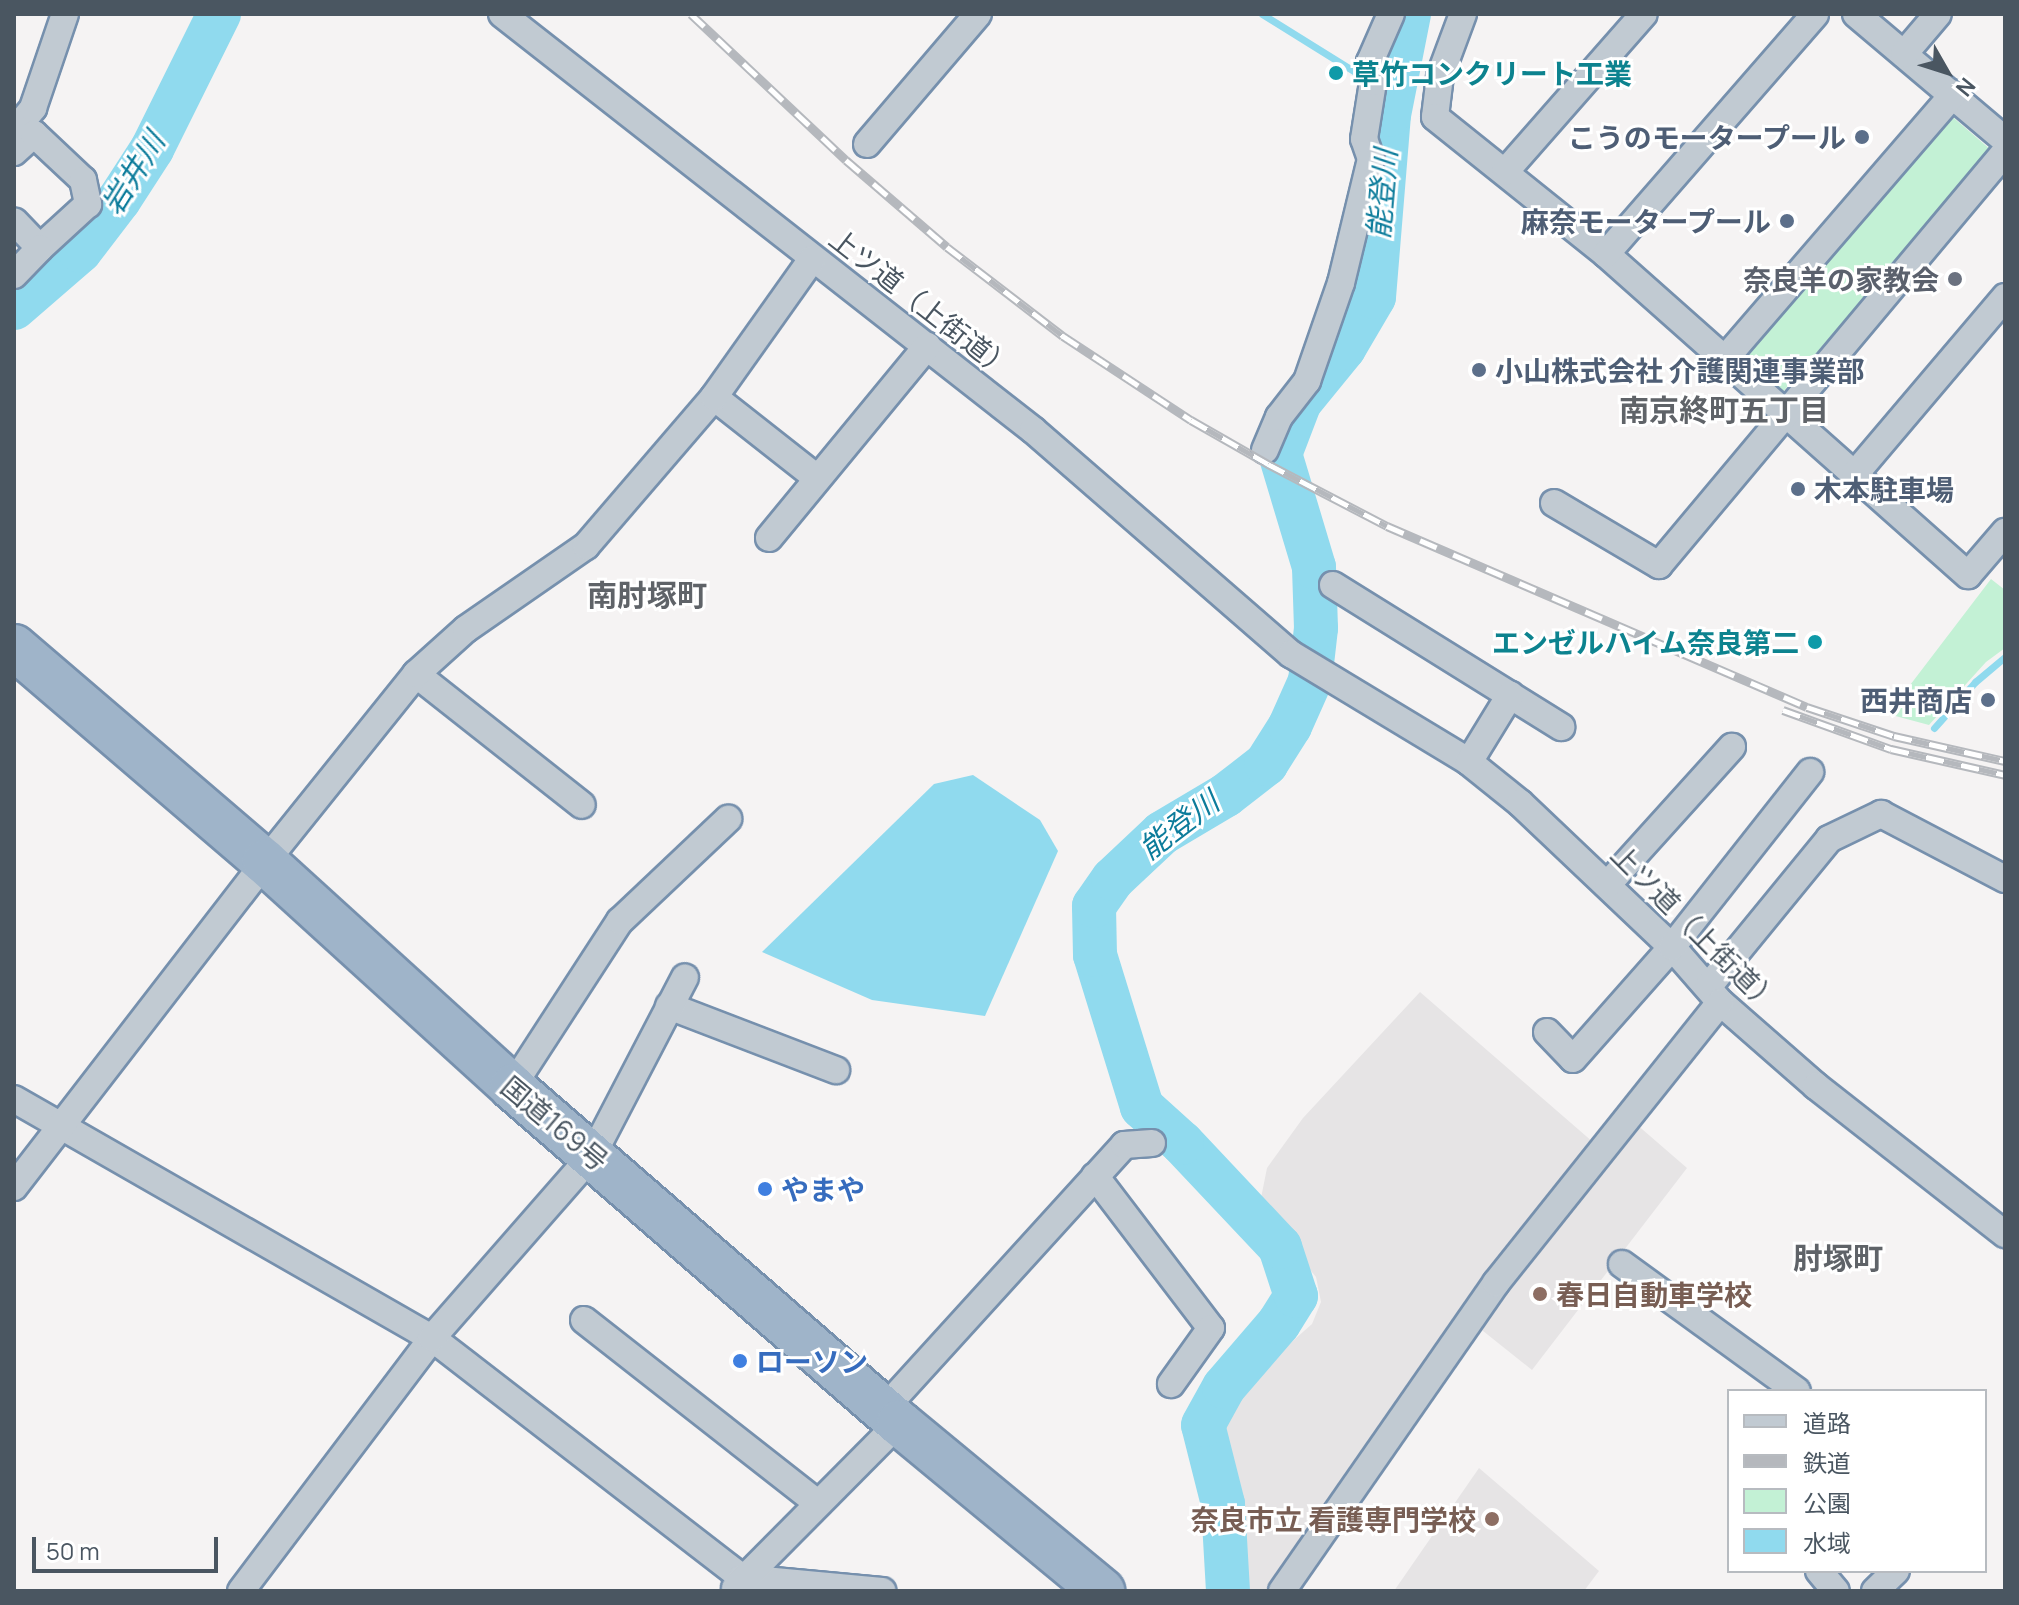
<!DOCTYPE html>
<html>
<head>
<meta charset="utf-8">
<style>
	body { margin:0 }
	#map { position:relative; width:2019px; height:1605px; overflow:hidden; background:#f5f3f3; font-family:Manrope,"Noto Sans JP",sans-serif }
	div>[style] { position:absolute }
	.education>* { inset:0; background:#e6e4e5 }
	.green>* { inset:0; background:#c3f1d5 }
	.water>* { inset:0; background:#90daee }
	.stream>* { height:7px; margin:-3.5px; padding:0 3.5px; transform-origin:3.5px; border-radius:3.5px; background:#90daee }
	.river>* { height:44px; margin:-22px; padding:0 22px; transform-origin:22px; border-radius:22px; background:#90daee }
	.roads { filter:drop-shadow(2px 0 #7690ad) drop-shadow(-2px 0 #7690ad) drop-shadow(0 2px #7690ad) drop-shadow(0 -2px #7690ad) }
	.minor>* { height:26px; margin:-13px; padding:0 13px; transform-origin:13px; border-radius:13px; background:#c1cad2 }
	.trunk>* { height:44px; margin:-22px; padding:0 22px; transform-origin:22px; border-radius:22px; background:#9fb4c9 }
	.rail>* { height:9px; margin-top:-4.5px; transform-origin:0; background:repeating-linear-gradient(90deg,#fff 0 18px,#b5b8bd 0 36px); box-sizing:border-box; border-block:2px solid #b5b8bd }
	.dots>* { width:22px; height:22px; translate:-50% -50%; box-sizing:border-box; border:4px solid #fff; border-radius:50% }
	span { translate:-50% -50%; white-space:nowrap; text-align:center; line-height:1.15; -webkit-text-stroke:6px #fff; paint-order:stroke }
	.culture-label { font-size:28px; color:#0d838f; font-weight:700 }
	.left { translate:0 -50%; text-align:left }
	.right { translate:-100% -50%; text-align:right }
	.service-label { font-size:28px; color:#4e5e75; font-weight:700 }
	.worship-label { font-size:28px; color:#5b616d; font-weight:700 }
	.street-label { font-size:28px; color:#4a5661 }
	.shop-label { font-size:28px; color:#366cbe; font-weight:700 }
	.education-label { font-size:28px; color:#785e54; font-weight:700 }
	.water-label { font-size:30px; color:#0c7c9b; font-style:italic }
	.neighbourhood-label { font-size:30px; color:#5f6368; font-weight:700 }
	.frame { position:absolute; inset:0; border:16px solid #4a5661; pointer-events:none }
	.legend { position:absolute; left:1727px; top:1389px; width:260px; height:184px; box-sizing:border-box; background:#fff; border:2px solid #b7bbc0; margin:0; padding:10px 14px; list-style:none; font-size:24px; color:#4a5661 }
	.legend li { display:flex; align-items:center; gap:16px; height:40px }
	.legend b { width:40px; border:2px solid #b7bbc0 }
	.north { position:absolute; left:1907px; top:32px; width:80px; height:80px; -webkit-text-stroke:6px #fff; paint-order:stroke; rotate:129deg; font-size:22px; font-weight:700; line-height:32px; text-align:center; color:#4a5661 }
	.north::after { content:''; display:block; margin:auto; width:28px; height:36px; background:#4a5661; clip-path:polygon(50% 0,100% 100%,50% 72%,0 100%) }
	.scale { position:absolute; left:32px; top:1537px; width:186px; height:36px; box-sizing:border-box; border:4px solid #4a5661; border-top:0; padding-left:10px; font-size:24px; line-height:28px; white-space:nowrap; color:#4a5661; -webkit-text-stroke:6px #fff; paint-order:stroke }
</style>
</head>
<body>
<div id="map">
	<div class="education">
		<div style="clip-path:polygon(1420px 992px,1609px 1156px,1635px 1123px,1687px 1168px,1532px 1370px,1463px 1315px,1270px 1591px,1231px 1591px,1228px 1510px,1235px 1493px,1215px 1431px,1229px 1397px,1312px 1324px,1321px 1302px,1316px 1277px,1259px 1208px,1267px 1168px,1303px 1118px)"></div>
		<div style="clip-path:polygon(1479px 1468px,1599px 1571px,1584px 1591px,1394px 1591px)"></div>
	</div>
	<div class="green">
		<div style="clip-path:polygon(1948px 113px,1991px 150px,1781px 394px,1738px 356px)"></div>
		<div style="clip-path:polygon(1991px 579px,2005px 590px,2005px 648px,1986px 662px,1929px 725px,1888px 714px)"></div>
	</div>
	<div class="water">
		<div style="clip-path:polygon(973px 775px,1040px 820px,1058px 851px,985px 1016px,872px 1000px,762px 952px,934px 784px)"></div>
	</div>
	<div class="stream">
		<div style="left:1262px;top:14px;width:115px;rotate:31.9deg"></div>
		<div style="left:1360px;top:75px;width:4px;rotate:63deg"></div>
		<div style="left:1934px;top:728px;width:62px;rotate:-48.3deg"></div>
		<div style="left:1975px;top:682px;width:39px;rotate:-40deg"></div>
	</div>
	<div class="river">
		<div style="left:14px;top:308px;width:87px;rotate:-40.8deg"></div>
		<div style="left:80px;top:251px;width:64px;rotate:-52.6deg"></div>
		<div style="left:119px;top:200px;width:61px;rotate:-57.1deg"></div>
		<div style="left:152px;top:149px;width:151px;rotate:-63.6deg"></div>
		<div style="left:1228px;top:1591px;width:87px;rotate:-93.3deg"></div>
		<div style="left:1223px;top:1504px;width:81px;rotate:-104.2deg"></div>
		<div style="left:1203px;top:1425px;width:43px;rotate:-61.1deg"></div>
		<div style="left:1224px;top:1387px;width:84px;rotate:-49.3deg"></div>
		<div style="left:1279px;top:1323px;width:32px;rotate:-58deg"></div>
		<div style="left:1296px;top:1296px;width:52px;rotate:-108.1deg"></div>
		<div style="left:1280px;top:1247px;width:143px;rotate:-133.3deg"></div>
		<div style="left:1182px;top:1143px;width:54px;rotate:-138deg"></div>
		<div style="left:1142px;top:1107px;width:159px;rotate:-107.2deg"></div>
		<div style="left:1095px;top:955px;width:49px;rotate:-91.2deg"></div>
		<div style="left:1094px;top:906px;width:33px;rotate:-55deg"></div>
		<div style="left:1113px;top:879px;width:67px;rotate:-43.2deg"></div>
		<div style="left:1162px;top:833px;width:74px;rotate:-30.7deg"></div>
		<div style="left:1226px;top:795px;width:51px;rotate:-37.8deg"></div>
		<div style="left:1266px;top:764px;width:45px;rotate:-57.7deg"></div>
		<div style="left:1290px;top:726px;width:49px;rotate:-66deg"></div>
		<div style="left:1310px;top:681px;width:53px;rotate:-83.5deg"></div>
		<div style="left:1316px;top:628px;width:61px;rotate:-91.9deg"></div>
		<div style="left:1314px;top:567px;width:118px;rotate:-106.7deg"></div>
		<div style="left:1280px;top:454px;width:56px;rotate:-69deg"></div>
		<div style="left:1300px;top:402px;width:70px;rotate:-50.8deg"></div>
		<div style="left:1344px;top:348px;width:59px;rotate:-59.5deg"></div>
		<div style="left:1374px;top:297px;width:183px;rotate:-85.3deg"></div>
		<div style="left:1389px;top:115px;width:103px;rotate:-78.8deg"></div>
	</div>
	<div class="roads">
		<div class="minor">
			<div style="left:502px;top:14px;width:675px;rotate:38.08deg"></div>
			<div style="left:1033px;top:430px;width:342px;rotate:41deg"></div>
			<div style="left:1291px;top:654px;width:208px;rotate:31.2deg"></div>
			<div style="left:1469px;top:762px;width:65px;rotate:38.8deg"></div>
			<div style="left:1520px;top:803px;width:209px;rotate:43.5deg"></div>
			<div style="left:1672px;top:947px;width:73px;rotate:48.9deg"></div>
			<div style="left:1720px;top:1002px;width:128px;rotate:41.2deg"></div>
			<div style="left:1816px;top:1086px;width:240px;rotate:38.1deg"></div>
			<div style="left:1463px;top:14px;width:66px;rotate:110.4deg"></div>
			<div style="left:1440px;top:76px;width:41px;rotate:97deg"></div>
			<div style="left:1435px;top:117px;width:219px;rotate:38.7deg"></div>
			<div style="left:1606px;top:254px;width:484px;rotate:41.6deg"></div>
			<div style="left:1968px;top:575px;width:57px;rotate:-49.3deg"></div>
			<div style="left:1856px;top:14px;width:195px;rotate:40.2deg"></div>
			<div style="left:1904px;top:54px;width:52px;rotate:-49.6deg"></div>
			<div style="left:14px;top:131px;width:30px;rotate:-50deg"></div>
			<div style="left:33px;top:108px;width:99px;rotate:-71.2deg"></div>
			<div style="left:867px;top:144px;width:171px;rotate:-49.5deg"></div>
			<div style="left:14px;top:152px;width:27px;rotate:-42deg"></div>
			<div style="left:34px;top:134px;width:67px;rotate:43.2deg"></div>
			<div style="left:83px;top:180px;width:25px;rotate:78deg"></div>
			<div style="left:88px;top:204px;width:65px;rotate:137.5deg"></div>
			<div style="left:40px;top:248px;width:37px;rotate:-134deg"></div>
			<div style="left:1505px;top:172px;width:210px;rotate:-48.7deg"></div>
			<div style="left:1606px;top:254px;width:318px;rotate:-48.9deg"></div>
			<div style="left:14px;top:275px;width:37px;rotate:-46deg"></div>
			<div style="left:1724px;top:360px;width:352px;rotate:-49.2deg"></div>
			<div style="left:714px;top:397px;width:131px;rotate:38.2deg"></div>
			<div style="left:1265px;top:450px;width:36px;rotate:-67deg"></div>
			<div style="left:1279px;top:417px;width:46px;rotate:-52.1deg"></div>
			<div style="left:1307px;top:381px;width:104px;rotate:-70.9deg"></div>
			<div style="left:1341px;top:283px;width:128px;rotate:-76.4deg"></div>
			<div style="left:1371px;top:159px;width:21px;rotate:-109deg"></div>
			<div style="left:1364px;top:139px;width:58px;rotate:-81deg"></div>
			<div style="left:1373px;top:82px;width:20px;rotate:-99deg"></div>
			<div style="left:1370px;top:62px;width:52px;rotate:-66.4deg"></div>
			<div style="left:1855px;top:474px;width:232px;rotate:-49.7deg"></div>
			<div style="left:1554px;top:503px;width:122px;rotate:30.6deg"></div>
			<div style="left:1659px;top:565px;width:539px;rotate:-50.04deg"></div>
			<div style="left:769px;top:538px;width:249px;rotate:-50.5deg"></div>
			<div style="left:1333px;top:585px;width:269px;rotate:31.9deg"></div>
			<div style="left:416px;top:674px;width:211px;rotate:38.3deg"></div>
			<div style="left:1469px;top:762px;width:79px;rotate:-58.5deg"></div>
			<div style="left:1608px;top:884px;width:185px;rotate:-47.9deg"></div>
			<div style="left:1708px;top:987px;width:191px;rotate:-50.7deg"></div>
			<div style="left:1829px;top:839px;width:58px;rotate:-25.7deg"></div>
			<div style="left:1881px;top:814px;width:140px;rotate:27.7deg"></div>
			<div style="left:669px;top:1006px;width:179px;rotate:21deg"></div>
			<div style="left:1547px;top:1032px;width:37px;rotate:46deg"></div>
			<div style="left:1573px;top:1059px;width:149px;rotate:-48.5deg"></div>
			<div style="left:1672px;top:947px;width:223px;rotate:-51.7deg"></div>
			<div style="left:512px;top:1087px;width:198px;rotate:-57deg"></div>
			<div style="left:620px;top:921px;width:149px;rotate:-43.4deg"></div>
			<div style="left:14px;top:1099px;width:482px;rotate:29.8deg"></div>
			<div style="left:432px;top:1338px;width:392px;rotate:37.7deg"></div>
			<div style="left:742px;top:1578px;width:141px;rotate:5.3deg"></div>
			<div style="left:1095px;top:1176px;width:191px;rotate:52.7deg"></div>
			<div style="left:1211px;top:1328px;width:69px;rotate:125.5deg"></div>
			<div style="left:14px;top:1187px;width:411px;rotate:-52.3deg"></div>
			<div style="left:265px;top:862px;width:241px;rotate:-51.2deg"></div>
			<div style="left:416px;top:674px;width:67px;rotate:-42deg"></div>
			<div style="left:466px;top:629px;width:146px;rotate:-34.7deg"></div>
			<div style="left:586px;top:546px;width:196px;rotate:-49.3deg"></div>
			<div style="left:714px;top:397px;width:169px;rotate:-54.6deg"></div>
			<div style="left:1622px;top:1264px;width:216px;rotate:36deg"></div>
			<div style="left:584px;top:1320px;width:296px;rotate:38.1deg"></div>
			<div style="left:884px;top:1409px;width:357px;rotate:-47.7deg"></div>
			<div style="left:1124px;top:1145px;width:28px;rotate:-4deg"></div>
			<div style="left:1819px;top:1571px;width:26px;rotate:50deg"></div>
			<div style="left:735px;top:1588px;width:233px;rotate:-45.2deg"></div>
			<div style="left:241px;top:1591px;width:317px;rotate:-52.9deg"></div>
			<div style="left:432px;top:1338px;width:244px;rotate:-48.8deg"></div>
			<div style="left:593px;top:1154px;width:199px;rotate:-62.5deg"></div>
			<div style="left:1282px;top:1591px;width:375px;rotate:-55.2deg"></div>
			<div style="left:1496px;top:1283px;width:359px;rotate:-51.4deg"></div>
			<div style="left:1875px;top:1591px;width:29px;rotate:-44deg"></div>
		</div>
		<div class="trunk">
			<div style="left:14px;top:647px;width:330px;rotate:40.6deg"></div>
			<div style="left:265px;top:862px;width:334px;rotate:42.3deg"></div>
			<div style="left:512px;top:1087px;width:513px;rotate:40.97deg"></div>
			<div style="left:899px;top:1423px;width:264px;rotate:39.6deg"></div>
		</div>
	</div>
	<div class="rail">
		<div style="left:691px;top:14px;width:213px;rotate:43.3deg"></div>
		<div style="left:846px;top:160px;width:133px;rotate:40.7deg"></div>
		<div style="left:947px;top:247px;width:146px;rotate:37.5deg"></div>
		<div style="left:1063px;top:336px;width:153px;rotate:33.3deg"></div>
		<div style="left:1191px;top:420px;width:89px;rotate:29.7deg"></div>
		<div style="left:1268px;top:464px;width:134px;rotate:27.5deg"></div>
		<div style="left:1387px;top:526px;width:457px;rotate:23.3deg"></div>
		<div style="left:1807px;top:707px;width:92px;rotate:18.4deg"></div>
		<div style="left:1894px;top:736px;width:114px;rotate:12.7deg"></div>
		<div style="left:1783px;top:710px;width:115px;rotate:19.9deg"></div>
		<div style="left:1891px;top:749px;width:117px;rotate:12.8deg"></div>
	</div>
	<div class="dots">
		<div style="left:1336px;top:73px;background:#0f9aa8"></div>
		<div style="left:1862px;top:137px;background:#5c6f8a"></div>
		<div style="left:1787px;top:221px;background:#5c6f8a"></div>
		<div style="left:1955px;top:279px;background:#6b7280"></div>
		<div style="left:1479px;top:370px;background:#5c6f8a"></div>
		<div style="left:1798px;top:489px;background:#5c6f8a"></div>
		<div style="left:1815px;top:642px;background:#0f9aa8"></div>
		<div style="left:1988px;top:700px;background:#5c6f8a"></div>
		<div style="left:765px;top:1189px;background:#3f7fe0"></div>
		<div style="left:1540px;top:1294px;background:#8d6e63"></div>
		<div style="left:740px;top:1361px;background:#3f7fe0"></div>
		<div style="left:1492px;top:1519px;background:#8d6e63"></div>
	</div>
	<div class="culture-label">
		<span class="left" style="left:1352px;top:73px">草竹コンクリート工業</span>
		<span class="right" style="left:1799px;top:642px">エンゼルハイム奈良第二</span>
	</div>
	<div class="service-label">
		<span class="right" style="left:1846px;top:137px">こうのモータープール</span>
		<span class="right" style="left:1771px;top:221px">麻奈モータープール</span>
		<span class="left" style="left:1495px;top:370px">小山株式会社 介護関連事業部</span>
		<span class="left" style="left:1814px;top:489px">木本駐車場</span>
		<span class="right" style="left:1972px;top:700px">西井商店</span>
	</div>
	<div class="worship-label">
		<span class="right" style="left:1939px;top:279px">奈良羊の家教会</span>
	</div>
	<div class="street-label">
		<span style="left:922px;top:303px;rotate:38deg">上ツ道（上街道）</span>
		<span style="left:1696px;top:928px;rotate:45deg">上ツ道（上街道）</span>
		<span style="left:555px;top:1123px;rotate:40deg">国道169号</span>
	</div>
	<div class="shop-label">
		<span class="left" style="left:781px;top:1189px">やまや</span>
		<span class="left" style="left:756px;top:1361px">ローソン</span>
	</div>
	<div class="education-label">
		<span class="left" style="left:1556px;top:1294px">春日自動車学校</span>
		<span class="right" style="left:1476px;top:1519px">奈良市立 看護専門学校</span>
	</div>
	<div class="water-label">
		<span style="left:133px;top:173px;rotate:-58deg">岩井川</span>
		<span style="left:1382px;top:194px;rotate:-85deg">能登川</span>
		<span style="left:1179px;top:825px;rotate:-37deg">能登川</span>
	</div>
	<div class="neighbourhood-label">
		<span style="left:1724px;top:410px">南京終町五丁目</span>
		<span style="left:647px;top:595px">南肘塚町</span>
		<span style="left:1838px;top:1258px">肘塚町</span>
	</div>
	<div class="frame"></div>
	<ul class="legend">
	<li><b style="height:10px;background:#c1cad2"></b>道路</li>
	<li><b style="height:10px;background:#b5b8bd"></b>鉄道</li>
	<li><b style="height:22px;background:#c3f1d5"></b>公園</li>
	<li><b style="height:22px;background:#90daee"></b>水域</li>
	</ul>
	<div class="north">N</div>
	<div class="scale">50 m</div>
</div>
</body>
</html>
